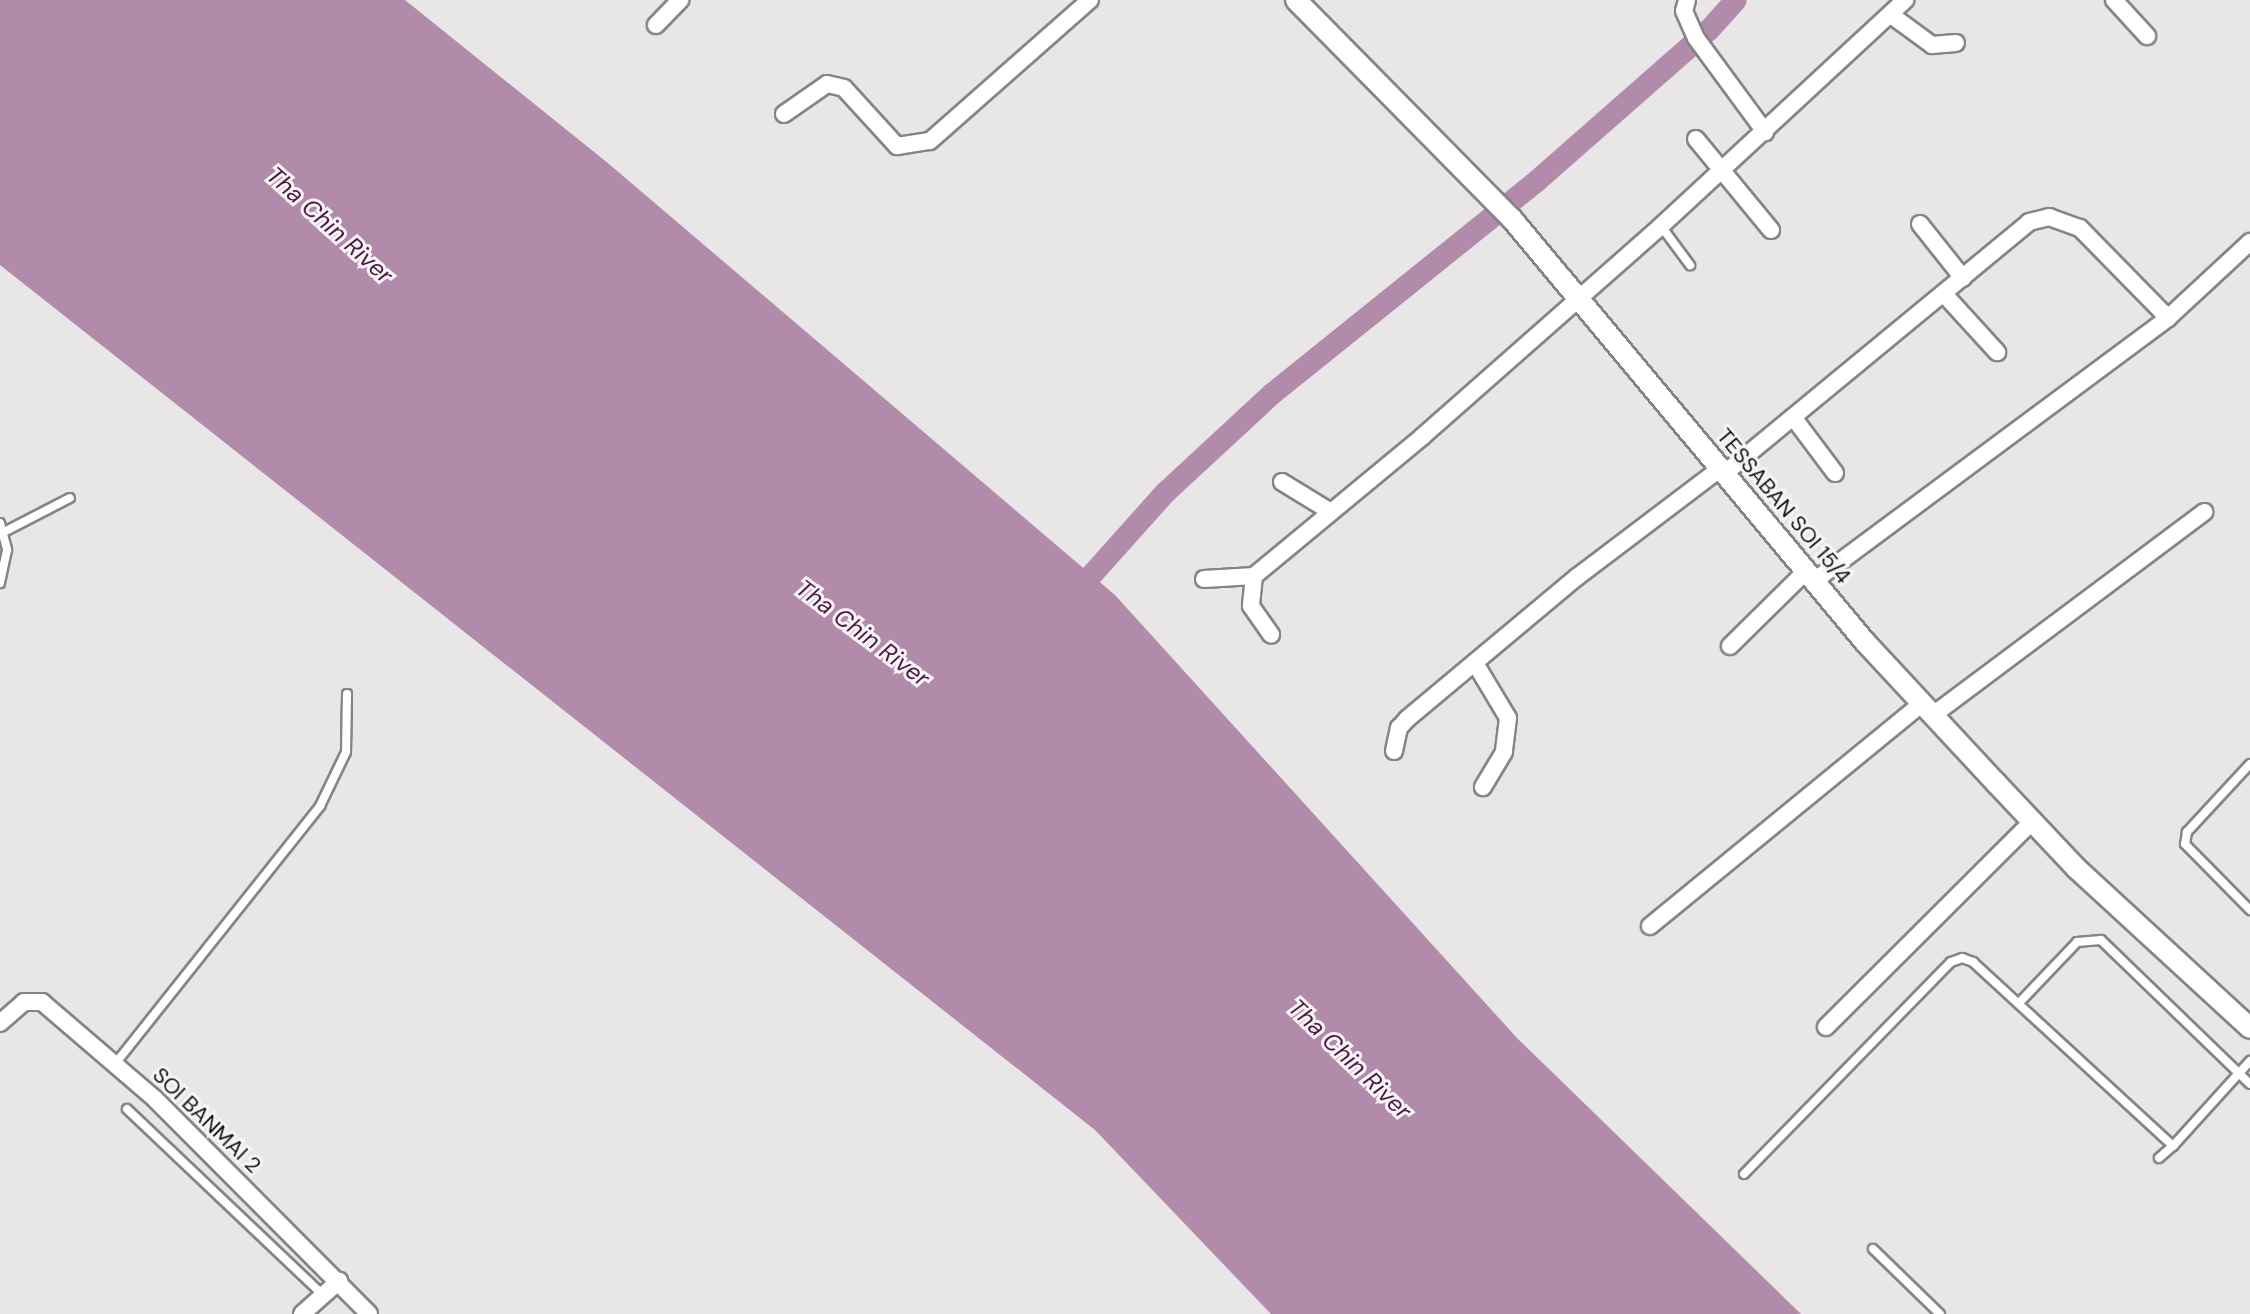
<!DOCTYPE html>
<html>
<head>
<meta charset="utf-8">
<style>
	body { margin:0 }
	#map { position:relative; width:2250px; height:1314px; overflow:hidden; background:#e9e6e8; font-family:"DM Sans",sans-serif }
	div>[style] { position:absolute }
	.water>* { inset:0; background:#b38baa }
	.canal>* { height:22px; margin:-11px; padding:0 11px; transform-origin:11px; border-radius:11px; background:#b38baa }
	.roads { filter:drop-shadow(2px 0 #868486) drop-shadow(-2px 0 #868486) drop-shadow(0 2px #868486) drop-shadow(0 -2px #868486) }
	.service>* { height:8px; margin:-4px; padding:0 4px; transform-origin:4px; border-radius:4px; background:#fff }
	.minor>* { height:16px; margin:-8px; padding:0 8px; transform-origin:8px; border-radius:8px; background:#fff }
	.tertiary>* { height:20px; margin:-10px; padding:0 10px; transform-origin:10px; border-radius:10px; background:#fff }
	span { translate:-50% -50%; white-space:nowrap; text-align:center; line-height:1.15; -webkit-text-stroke:6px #f7f4f6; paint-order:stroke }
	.street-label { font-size:22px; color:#121111 }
	.water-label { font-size:24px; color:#4b1a44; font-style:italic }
</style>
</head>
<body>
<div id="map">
	<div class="water">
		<div style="clip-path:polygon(0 0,405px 0,609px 164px,1115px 595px,1517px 1038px,1801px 1314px,1271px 1314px,1095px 1130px,0 265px)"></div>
	</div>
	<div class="canal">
		<div style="left:1072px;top:597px;width:140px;rotate:-48.2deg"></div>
		<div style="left:1165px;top:493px;width:146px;rotate:-42.8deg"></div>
		<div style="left:1272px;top:394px;width:341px;rotate:-38.8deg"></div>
		<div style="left:1538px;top:180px;width:227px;rotate:-41.3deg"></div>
		<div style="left:1709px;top:30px;width:40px;rotate:-48deg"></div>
	</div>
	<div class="roads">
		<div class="service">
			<div style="left:1661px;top:226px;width:49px;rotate:53.4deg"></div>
			<div style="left:0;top:523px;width:28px;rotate:75deg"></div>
			<div style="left:7px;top:550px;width:34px;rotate:102deg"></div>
			<div style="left:4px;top:532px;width:74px;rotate:-27.3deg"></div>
			<div style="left:2250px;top:764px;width:93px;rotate:132.8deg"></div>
			<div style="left:2187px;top:832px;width:12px;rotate:99deg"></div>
			<div style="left:2185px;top:844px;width:93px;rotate:45.4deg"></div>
			<div style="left:2019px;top:1003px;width:84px;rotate:-46.4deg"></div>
			<div style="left:2077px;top:942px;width:24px;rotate:-5deg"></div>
			<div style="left:2101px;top:940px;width:207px;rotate:44deg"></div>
			<div style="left:115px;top:1064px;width:330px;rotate:-51.5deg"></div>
			<div style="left:320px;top:806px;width:60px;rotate:-64.3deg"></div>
			<div style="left:346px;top:752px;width:58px;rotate:-89deg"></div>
			<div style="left:127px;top:1109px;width:270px;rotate:43.5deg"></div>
			<div style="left:2159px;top:1158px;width:18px;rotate:-41deg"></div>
			<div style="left:1744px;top:1174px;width:296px;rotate:-45.7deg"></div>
			<div style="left:1951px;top:962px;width:12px;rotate:-20deg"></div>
			<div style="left:1962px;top:958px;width:12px;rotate:20deg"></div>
			<div style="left:1973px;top:962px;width:272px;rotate:42.6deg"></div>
			<div style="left:2173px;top:1146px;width:115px;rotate:-47.8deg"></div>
			<div style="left:1873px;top:1249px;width:93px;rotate:44.1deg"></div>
		</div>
		<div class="minor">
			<div style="left:1687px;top:0;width:11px;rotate:105deg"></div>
			<div style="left:1684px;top:11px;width:30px;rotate:66deg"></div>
			<div style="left:1696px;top:38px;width:117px;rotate:53.7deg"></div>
			<div style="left:2114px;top:0;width:49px;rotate:47.5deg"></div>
			<div style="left:1891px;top:15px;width:51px;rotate:36.2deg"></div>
			<div style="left:1932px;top:45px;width:24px;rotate:-5deg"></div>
			<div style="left:656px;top:25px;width:35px;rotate:-46deg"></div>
			<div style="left:784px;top:114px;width:52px;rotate:-34.9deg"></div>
			<div style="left:827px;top:84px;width:17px;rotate:13deg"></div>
			<div style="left:844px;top:88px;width:79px;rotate:47.6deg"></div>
			<div style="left:897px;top:146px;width:33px;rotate:-9deg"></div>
			<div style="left:930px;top:141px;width:213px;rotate:-41.4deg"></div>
			<div style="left:1696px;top:139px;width:118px;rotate:50.5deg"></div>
			<div style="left:1920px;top:224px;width:69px;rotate:51.5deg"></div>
			<div style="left:1944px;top:294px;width:79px;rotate:47.6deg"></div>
			<div style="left:1793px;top:417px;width:70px;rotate:53.1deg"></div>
			<div style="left:1725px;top:473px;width:394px;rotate:-39.5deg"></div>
			<div style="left:2029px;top:222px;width:21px;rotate:-14deg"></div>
			<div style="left:2049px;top:217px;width:33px;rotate:20deg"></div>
			<div style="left:2080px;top:228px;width:126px;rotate:45.6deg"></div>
			<div style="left:1282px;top:482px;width:57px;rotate:31.5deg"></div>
			<div style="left:1254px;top:576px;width:30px;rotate:96deg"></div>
			<div style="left:1251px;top:606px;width:35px;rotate:55deg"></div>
			<div style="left:1204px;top:579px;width:50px;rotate:-3.4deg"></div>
			<div style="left:1254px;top:576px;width:219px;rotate:-39.6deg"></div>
			<div style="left:1423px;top:436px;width:317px;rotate:-41.4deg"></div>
			<div style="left:1661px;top:226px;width:333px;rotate:-42.8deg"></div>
			<div style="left:1814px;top:581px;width:441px;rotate:-36.6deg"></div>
			<div style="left:2168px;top:318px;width:112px;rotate:-42.8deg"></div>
			<div style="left:1730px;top:646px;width:107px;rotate:-44.6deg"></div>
			<div style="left:1475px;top:663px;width:64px;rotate:59deg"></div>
			<div style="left:1508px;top:718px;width:34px;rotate:97deg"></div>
			<div style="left:1504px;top:752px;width:41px;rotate:121deg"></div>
			<div style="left:1933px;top:715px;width:339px;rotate:-36.8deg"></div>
			<div style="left:1394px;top:751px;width:24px;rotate:-78deg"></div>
			<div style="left:1399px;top:728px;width:12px;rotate:-48deg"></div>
			<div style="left:1407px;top:719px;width:222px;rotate:-39.9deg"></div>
			<div style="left:1577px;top:577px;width:181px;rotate:-37.1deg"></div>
			<div style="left:1650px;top:926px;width:352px;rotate:-39.3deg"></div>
			<div style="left:0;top:1023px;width:32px;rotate:-41deg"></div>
			<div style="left:24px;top:1002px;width:18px"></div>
			<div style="left:42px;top:1002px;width:149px;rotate:40.6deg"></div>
			<div style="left:155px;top:1099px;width:303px;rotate:45.1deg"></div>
			<div style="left:1826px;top:1027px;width:291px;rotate:-44.9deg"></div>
			<div style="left:302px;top:1314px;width:50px;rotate:-41.7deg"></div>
		</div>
		<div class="tertiary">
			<div style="left:1296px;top:0;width:308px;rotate:45.4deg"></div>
			<div style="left:1512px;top:219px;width:551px;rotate:50.15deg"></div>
			<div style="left:1865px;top:642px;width:192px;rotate:47.1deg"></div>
			<div style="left:1996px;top:783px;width:117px;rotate:46.7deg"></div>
			<div style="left:2076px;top:868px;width:236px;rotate:42.6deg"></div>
		</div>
	</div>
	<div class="street-label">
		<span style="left:1784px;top:506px;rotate:50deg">TESSABAN SOI 15/4</span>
		<span style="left:207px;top:1120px;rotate:44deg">SOI BANMAI 2</span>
	</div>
	<div class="water-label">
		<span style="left:330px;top:225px;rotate:42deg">Tha Chin River</span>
		<span style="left:863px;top:633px;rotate:37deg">Tha Chin River</span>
		<span style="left:1350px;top:1059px;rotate:44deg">Tha Chin River</span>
	</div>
</div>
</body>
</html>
